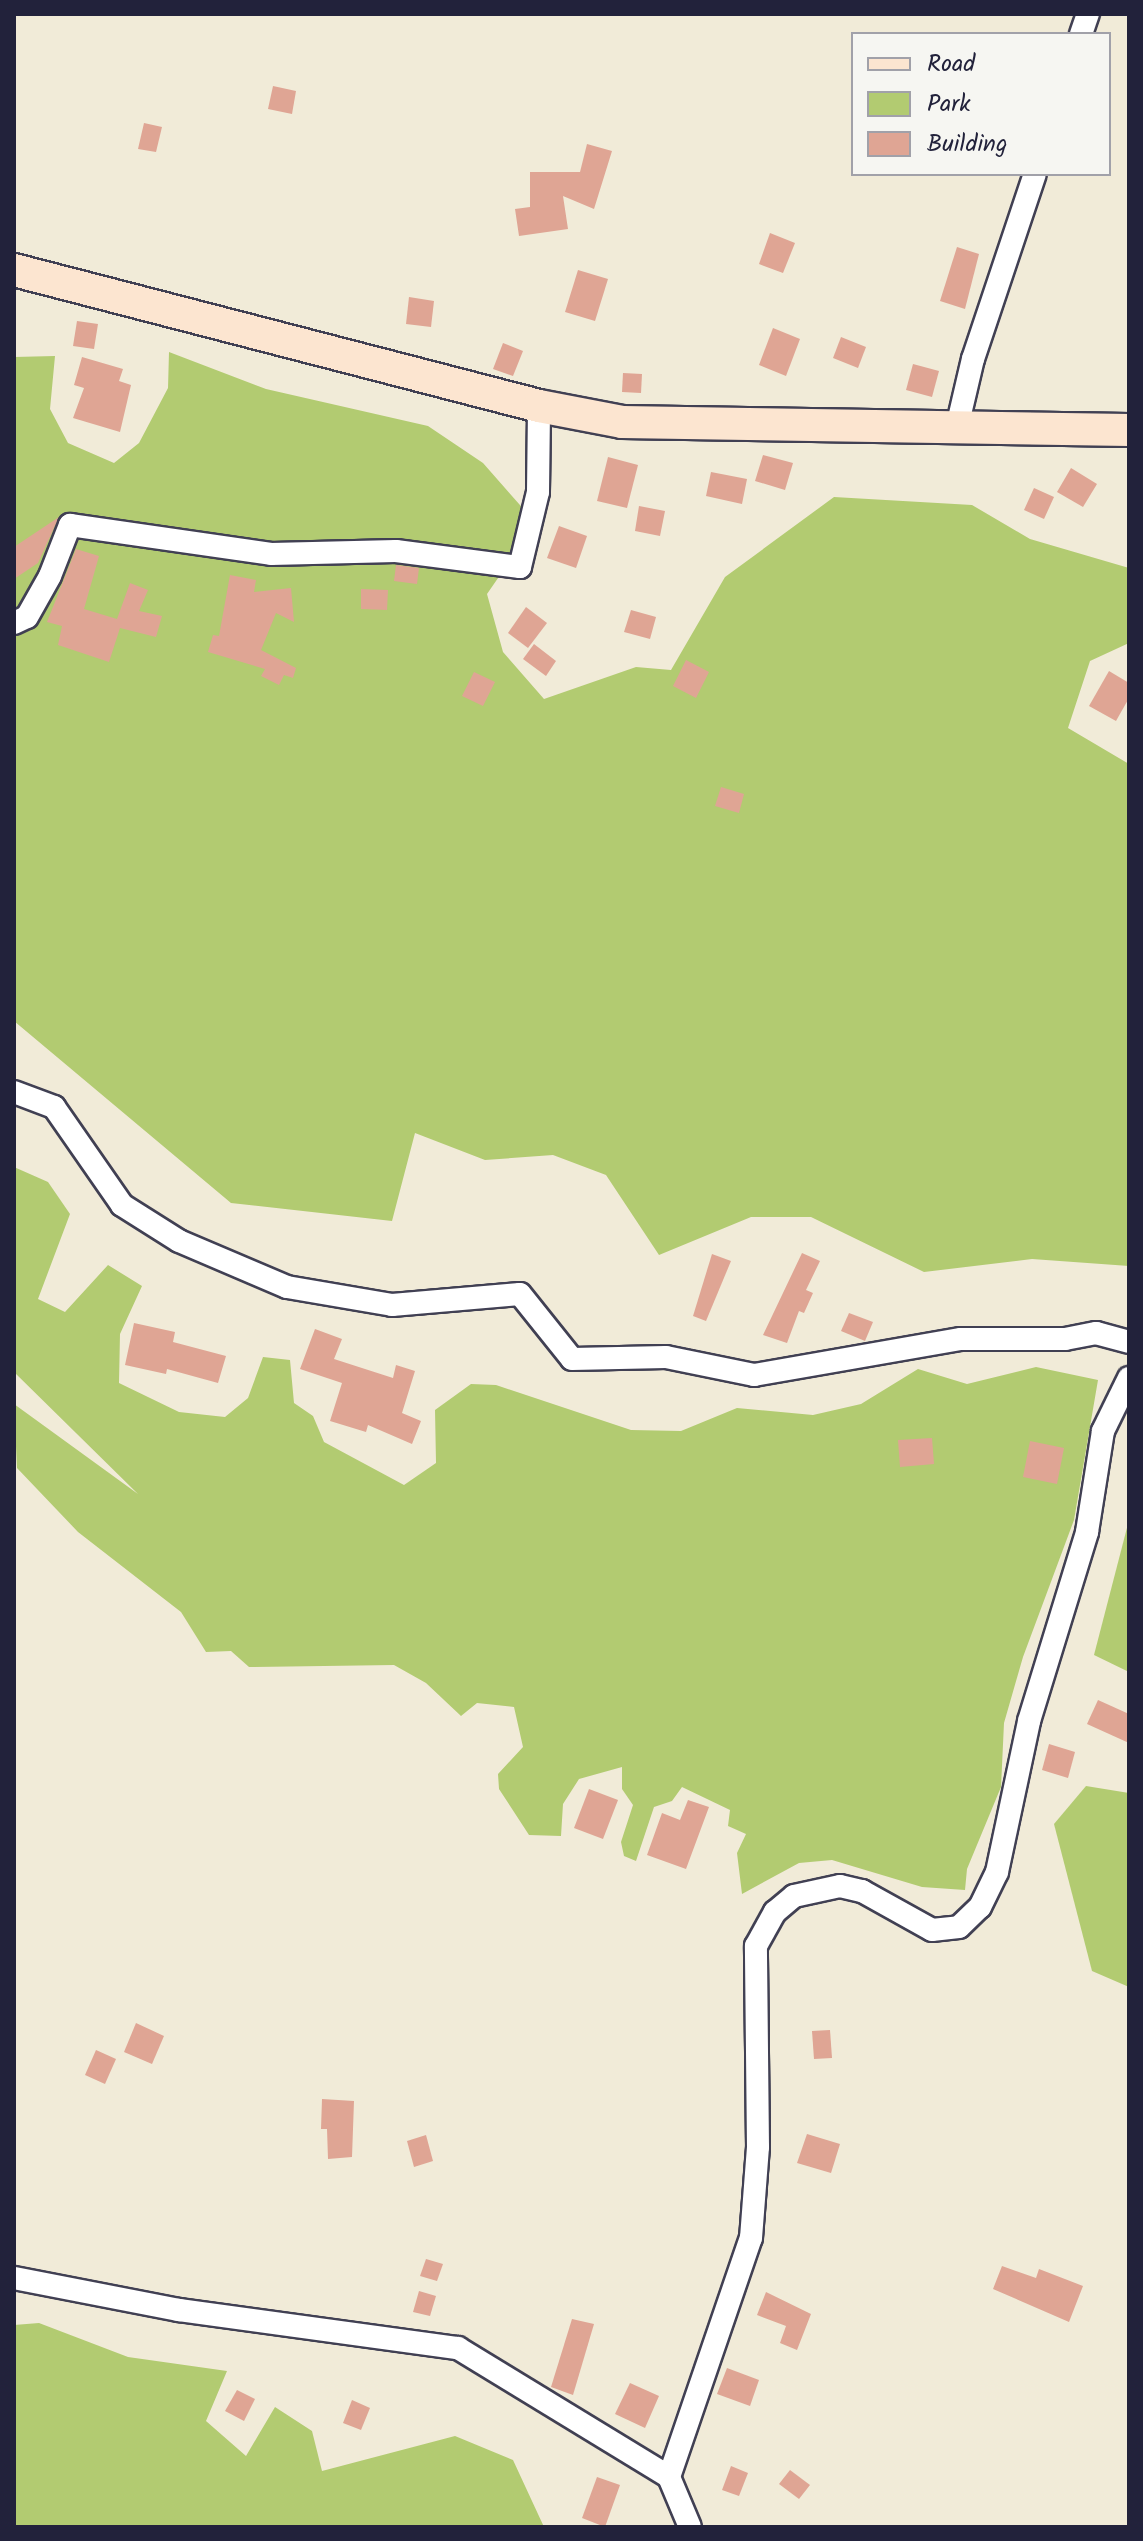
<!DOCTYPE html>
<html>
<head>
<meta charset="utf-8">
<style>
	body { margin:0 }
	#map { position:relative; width:1143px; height:2541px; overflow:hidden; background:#f1ebd8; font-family:Kalam,sans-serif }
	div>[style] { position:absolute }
	.green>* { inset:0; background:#b2cb71 }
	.building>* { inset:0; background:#dfa594 }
	.roads { filter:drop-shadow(2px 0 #414053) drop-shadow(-2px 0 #414053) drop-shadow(0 2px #414053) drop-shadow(0 -2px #414053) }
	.street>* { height:22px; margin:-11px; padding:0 11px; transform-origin:11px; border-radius:11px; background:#fff }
	.secondary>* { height:32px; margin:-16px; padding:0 16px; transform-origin:16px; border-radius:16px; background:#fce5d0 }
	span { translate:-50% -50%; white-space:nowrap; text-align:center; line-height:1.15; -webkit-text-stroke:6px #f6f6f2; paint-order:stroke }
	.frame { position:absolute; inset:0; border:16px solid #22223b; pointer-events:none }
	.legend { position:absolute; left:851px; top:32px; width:260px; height:144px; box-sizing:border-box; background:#f6f6f2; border:2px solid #a1a1a9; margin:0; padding:10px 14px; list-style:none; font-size:24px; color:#22223b }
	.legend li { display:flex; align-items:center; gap:16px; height:40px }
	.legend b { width:40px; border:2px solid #a1a1a9 }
</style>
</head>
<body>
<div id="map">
	<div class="green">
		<div style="clip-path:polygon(169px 352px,266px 389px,428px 426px,483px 463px,527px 513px,521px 545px,487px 594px,503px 652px,544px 699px,636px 667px,671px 670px,725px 577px,834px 497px,972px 505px,1030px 539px,1129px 568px,1129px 643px,1090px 661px,1068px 728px,1129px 764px,1129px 1266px,1032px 1259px,924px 1272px,811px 1217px,751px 1217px,659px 1255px,606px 1175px,553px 1155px,485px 1160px,415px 1133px,392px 1221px,231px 1203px,14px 1021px,14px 357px,55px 356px,50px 409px,68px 443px,114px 463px,139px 443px,168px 388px)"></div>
		<div style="clip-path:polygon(14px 1167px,48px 1182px,70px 1214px,38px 1299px,65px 1312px,108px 1265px,142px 1286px,120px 1334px,119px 1383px,179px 1412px,225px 1417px,248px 1398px,263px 1357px,290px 1360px,294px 1403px,313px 1416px,324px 1442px,404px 1485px,436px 1463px,435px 1410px,471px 1384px,496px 1385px,631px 1430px,681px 1431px,737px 1408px,813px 1415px,861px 1404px,918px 1369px,967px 1384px,1036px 1367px,1098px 1380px,1074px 1520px,1023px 1657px,1004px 1723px,1001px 1787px,967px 1869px,965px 1890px,922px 1887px,832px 1860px,799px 1863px,742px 1894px,737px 1853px,746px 1834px,728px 1826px,730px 1810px,682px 1787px,672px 1801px,654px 1807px,636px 1861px,624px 1856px,621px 1842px,633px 1805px,622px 1789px,622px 1767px,579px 1779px,563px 1804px,561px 1836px,529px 1835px,499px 1789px,498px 1774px,523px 1747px,514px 1707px,477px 1703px,461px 1716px,426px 1683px,394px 1665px,249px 1667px,231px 1651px,206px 1652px,181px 1612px,78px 1532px,17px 1468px,14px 1404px,138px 1494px,14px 1372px)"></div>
		<div style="clip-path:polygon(1129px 1520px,1129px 1672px,1094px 1655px)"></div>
		<div style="clip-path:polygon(1086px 1786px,1129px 1793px,1129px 1987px,1092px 1971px,1054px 1824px)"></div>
		<div style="clip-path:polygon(39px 2323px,128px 2357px,227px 2371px,206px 2421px,246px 2456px,275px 2407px,312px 2431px,322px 2471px,455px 2436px,513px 2460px,544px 2527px,14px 2527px,14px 2325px)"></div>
	</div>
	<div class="building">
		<div style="clip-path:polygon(273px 86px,296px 91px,292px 114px,268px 109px)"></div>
		<div style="clip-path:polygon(144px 123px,162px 127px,156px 152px,138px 149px)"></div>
		<div style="clip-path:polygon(587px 144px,612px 151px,594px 209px,563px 196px,568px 229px,519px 236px,515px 209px,530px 207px,530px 172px,580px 172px)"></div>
		<div style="clip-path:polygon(770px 233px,795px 243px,783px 273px,759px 264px)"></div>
		<div style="clip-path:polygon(957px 247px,979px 254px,965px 309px,940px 301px)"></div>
		<div style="clip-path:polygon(578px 270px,608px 279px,595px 321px,565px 312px)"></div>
		<div style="clip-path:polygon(409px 297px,434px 301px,431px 327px,406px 324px)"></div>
		<div style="clip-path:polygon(77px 321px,98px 324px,94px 349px,73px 346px)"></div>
		<div style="clip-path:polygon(773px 328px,800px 339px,786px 376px,759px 365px)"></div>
		<div style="clip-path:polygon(841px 337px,866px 347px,858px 368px,833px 358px)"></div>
		<div style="clip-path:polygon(503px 343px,523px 351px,513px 376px,493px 369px)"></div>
		<div style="clip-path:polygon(82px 357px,123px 369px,119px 381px,131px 385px,120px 432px,73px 418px,84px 388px,74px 385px)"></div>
		<div style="clip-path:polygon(913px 364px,939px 371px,932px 397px,906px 390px)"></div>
		<div style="clip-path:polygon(623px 373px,642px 374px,641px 393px,622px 392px)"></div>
		<div style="clip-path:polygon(763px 455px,793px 463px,785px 490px,755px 481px)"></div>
		<div style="clip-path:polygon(608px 457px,638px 465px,627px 508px,597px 501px)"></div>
		<div style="clip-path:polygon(1071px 468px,1097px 484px,1083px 507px,1057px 492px)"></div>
		<div style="clip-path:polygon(711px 472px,747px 479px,742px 504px,706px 496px)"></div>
		<div style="clip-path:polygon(1034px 488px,1054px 497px,1044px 519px,1024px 510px)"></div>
		<div style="clip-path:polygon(639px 506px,665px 511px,660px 536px,635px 531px)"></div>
		<div style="clip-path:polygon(59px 517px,38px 563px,14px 579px,14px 547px)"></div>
		<div style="clip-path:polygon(559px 526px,587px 536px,576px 568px,547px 558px)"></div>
		<div style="clip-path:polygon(76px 549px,99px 556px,84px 609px,117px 619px,130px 583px,148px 590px,139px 611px,162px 616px,156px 637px,120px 628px,109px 662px,58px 645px,62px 626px,47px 622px)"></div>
		<div style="clip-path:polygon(396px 565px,419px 568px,417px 584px,394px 581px)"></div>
		<div style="clip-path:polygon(230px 575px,256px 580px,254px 592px,291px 588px,294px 622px,276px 613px,261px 650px,296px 668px,293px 678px,284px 675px,279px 685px,261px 676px,265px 669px,208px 652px,213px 635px,219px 636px)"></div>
		<div style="clip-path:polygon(361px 589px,388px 590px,387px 610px,361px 609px)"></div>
		<div style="clip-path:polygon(526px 607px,547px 623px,528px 648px,508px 633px)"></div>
		<div style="clip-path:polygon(631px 610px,656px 617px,650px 639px,624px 632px)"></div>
		<div style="clip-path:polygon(534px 644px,556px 661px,546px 676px,523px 659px)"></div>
		<div style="clip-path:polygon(686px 660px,709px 672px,696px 698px,673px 686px)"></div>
		<div style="clip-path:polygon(1109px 671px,1129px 683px,1129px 698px,1116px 721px,1089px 706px)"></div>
		<div style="clip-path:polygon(474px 672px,495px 682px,483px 706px,462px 696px)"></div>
		<div style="clip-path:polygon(721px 787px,744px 794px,739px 813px,715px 806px)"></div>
		<div style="clip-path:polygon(802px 1253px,820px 1261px,806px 1290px,813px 1293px,804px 1313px,799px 1311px,787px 1343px,763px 1335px)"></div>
		<div style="clip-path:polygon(712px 1254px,731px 1261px,706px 1321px,693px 1316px)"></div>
		<div style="clip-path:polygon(849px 1313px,873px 1322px,865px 1341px,841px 1331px)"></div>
		<div style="clip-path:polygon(134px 1323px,175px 1332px,173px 1342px,226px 1356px,218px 1383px,167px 1369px,166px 1374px,125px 1365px)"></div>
		<div style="clip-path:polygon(315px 1329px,342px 1339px,334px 1359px,393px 1378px,396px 1365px,415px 1371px,402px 1413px,421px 1421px,412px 1444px,368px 1425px,366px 1432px,330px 1421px,342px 1383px,300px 1369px)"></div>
		<div style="clip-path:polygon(932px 1438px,934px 1464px,900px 1467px,898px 1440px)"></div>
		<div style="clip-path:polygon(1030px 1441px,1064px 1448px,1057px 1484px,1023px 1477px)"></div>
		<div style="clip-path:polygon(1098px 1700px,1129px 1714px,1129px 1743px,1087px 1724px)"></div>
		<div style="clip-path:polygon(1049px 1744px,1075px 1752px,1068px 1778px,1042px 1770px)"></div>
		<div style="clip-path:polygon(589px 1789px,618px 1800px,603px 1839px,574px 1828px)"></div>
		<div style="clip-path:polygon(688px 1800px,709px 1807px,686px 1869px,647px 1855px,662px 1813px,680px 1820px)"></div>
		<div style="clip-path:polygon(136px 2023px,164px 2036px,152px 2064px,124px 2052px)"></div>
		<div style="clip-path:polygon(830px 2030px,832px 2058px,814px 2059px,812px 2031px)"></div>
		<div style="clip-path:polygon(96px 2050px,116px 2059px,105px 2084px,85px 2075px)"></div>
		<div style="clip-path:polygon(322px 2099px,354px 2101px,352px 2157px,328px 2159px,327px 2129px,321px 2129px)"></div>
		<div style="clip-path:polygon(807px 2134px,840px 2144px,831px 2173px,797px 2163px)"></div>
		<div style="clip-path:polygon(426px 2135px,433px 2161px,414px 2167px,407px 2141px)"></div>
		<div style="clip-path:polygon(426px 2259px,443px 2264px,437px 2281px,420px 2276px)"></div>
		<div style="clip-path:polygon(1002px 2266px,1036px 2278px,1039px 2269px,1083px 2286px,1069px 2322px,993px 2289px)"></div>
		<div style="clip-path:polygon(419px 2291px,436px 2296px,430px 2316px,413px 2312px)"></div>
		<div style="clip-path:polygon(766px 2292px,811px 2314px,797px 2350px,780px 2343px,786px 2326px,757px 2315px)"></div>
		<div style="clip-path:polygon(572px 2319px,594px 2324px,573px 2395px,551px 2387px)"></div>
		<div style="clip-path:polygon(727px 2368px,759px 2380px,750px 2406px,717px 2394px)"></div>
		<div style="clip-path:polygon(630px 2383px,659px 2396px,645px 2428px,615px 2414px)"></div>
		<div style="clip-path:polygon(237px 2390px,255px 2399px,244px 2421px,225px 2411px)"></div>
		<div style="clip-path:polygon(352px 2400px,370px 2408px,361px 2430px,343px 2423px)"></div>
		<div style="clip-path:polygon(731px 2466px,748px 2473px,739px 2496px,722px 2490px)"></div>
		<div style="clip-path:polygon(790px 2470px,810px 2485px,799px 2499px,779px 2484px)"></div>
		<div style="clip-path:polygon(597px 2477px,620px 2485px,605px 2527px,582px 2518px)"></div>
	</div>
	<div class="roads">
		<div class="street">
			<div style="left:1081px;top:34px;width:21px;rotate:-71deg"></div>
			<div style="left:957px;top:427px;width:70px;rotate:-76.8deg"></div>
			<div style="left:973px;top:359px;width:195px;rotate:-71.5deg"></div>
			<div style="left:14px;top:623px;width:14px;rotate:-25deg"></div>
			<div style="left:27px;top:617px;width:47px;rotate:-60.7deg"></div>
			<div style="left:50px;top:576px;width:55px;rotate:-68.6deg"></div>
			<div style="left:70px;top:525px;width:203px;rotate:8.2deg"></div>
			<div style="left:271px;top:554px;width:125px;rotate:-1.4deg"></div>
			<div style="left:396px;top:551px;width:125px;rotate:7.4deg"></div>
			<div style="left:520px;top:567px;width:77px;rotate:-76.5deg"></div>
			<div style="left:538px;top:492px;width:86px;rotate:-89.3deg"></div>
			<div style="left:14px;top:1092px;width:43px;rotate:20.6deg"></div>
			<div style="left:54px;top:1107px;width:119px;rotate:55.2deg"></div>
			<div style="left:122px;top:1205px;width:67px;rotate:32.3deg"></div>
			<div style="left:179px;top:1241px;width:117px;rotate:23.1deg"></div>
			<div style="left:287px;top:1287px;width:107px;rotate:9.7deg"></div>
			<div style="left:392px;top:1305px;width:128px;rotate:-4.9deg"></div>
			<div style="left:520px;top:1294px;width:83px;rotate:51.3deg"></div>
			<div style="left:572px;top:1359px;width:94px;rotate:-1.2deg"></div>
			<div style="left:666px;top:1357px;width:90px;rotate:11.6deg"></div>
			<div style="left:754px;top:1375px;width:210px;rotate:-9.9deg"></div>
			<div style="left:961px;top:1339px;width:104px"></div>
			<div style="left:1065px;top:1339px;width:32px;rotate:-11deg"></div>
			<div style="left:1096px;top:1333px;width:34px;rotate:15deg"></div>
			<div style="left:14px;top:2278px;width:168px;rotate:11deg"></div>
			<div style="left:179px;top:2310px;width:282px;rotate:7.8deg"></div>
			<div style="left:458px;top:2348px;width:247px;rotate:31.4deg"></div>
			<div style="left:669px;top:2477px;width:54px;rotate:67.2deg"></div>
			<div style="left:669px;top:2477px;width:253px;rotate:-71.1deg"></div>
			<div style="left:751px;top:2238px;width:91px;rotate:-85.6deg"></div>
			<div style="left:758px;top:2147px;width:201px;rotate:-90.6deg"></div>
			<div style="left:756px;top:1946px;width:39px;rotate:-61deg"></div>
			<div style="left:775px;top:1912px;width:25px;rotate:-40deg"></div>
			<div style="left:794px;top:1896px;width:47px;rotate:-12.3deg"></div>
			<div style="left:840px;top:1886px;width:23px;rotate:13deg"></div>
			<div style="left:862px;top:1891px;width:80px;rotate:29.1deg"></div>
			<div style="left:932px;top:1930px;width:27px;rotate:-6deg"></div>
			<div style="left:959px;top:1927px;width:29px;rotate:-44deg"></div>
			<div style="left:980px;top:1907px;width:39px;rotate:-64deg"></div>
			<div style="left:997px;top:1872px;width:154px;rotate:-78deg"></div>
			<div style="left:1029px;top:1721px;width:198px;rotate:-72.9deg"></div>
			<div style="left:1087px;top:1532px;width:102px;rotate:-81deg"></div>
			<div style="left:1103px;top:1431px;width:59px;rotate:-63.9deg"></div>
		</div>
		<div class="secondary">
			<div style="left:14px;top:270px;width:542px;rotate:14.52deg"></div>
			<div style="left:539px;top:406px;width:85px;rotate:10.9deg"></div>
			<div style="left:622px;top:422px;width:507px;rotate:0.9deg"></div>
		</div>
	</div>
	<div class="frame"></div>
	<ul class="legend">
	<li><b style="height:10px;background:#fce5d0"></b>Road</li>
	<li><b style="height:22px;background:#b2cb71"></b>Park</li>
	<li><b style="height:22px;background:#dfa594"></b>Building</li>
	</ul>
</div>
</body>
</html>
